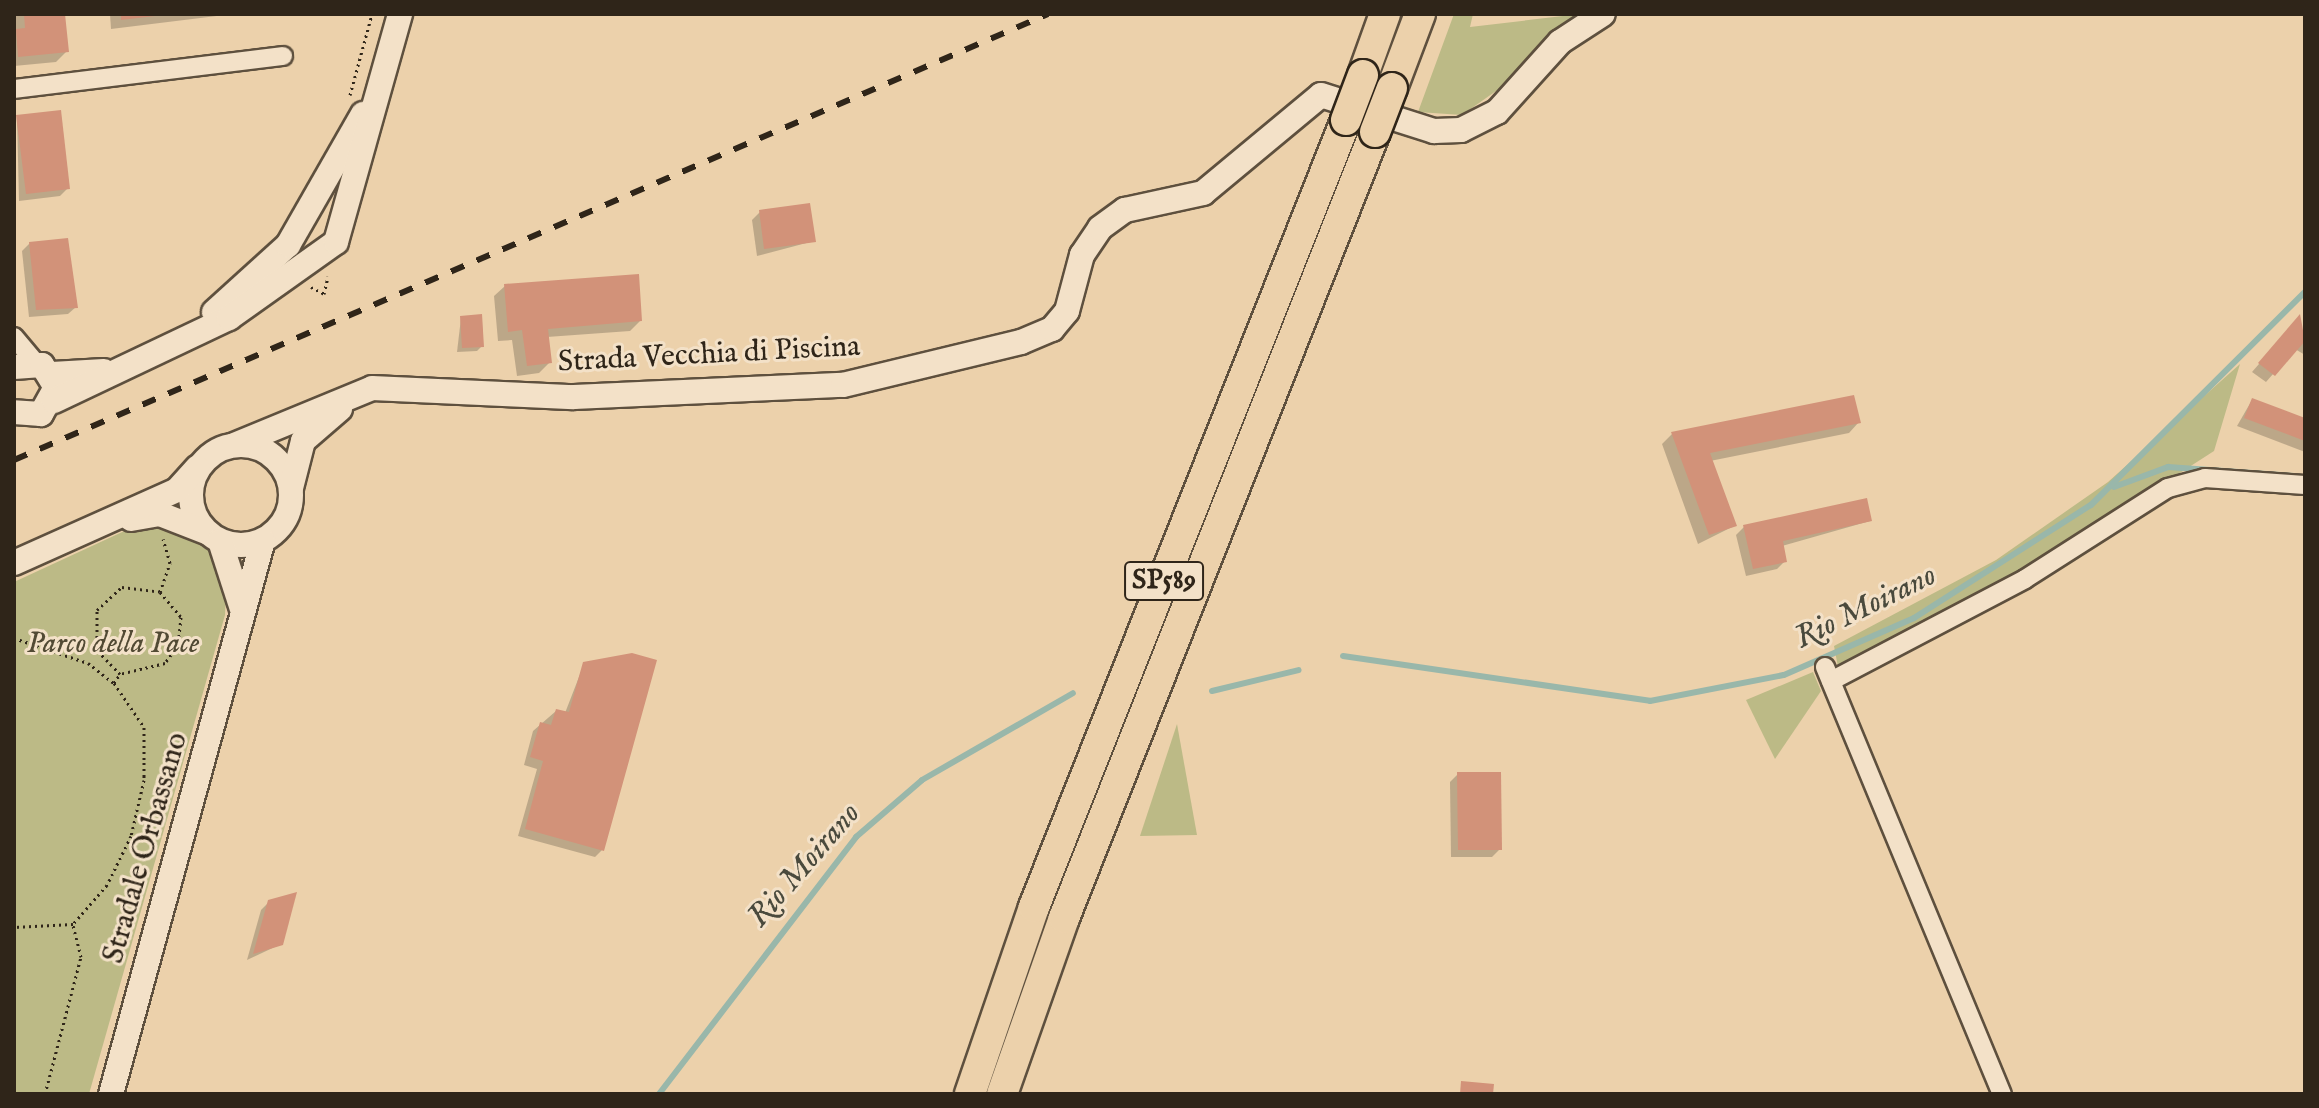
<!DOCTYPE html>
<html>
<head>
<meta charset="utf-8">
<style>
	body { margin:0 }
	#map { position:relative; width:2319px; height:1108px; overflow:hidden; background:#ecd1ab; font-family:"IM FELL English",serif }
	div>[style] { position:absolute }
	.green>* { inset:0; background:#bcba86 }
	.shadow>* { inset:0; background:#0003 }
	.stream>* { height:6px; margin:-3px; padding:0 3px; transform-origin:3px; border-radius:3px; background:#99b7aa }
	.building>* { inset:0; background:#d29279 }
	.path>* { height:3px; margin-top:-1.5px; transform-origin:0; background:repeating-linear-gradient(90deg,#2f2519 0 2px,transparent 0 6px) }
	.roads { filter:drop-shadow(2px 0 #5e503e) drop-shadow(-2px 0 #5e503e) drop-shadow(0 2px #5e503e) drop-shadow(0 -2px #5e503e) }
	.minor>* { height:18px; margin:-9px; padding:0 9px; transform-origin:9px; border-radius:9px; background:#f3e1c8 }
	.tertiary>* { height:24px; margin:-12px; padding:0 12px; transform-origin:12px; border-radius:12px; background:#f3e1c8 }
	.tertiary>.ring { margin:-12px; padding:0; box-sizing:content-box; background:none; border:24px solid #f3e1c8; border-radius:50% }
	.primary>* { height:30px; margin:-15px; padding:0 15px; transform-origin:15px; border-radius:15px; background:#ecd1ab }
	.rail>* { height:6px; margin-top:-3px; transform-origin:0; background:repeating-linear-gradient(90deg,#2f2519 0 14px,transparent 0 28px) }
	.bridges { filter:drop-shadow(2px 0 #2f2519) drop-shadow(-2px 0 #2f2519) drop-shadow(0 2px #2f2519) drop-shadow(0 -2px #2f2519) }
	.primary-bridge>* { height:30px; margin:-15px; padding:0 15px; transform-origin:15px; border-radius:15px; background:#ecd1ab }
	span { translate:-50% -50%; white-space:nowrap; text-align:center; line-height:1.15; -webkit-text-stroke:6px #f3e1c8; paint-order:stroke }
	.shield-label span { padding:2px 6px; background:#f3e1c8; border:2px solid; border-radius:6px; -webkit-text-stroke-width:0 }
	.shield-label { font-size:28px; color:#2f2519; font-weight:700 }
	.street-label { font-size:30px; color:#2f2519 }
	.park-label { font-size:30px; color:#524a34; font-style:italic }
	.water-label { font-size:32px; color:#4a4a3d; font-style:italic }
	.frame { position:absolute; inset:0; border:16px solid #2f2519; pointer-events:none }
</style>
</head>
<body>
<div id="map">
	<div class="green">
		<div style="clip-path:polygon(1454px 14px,1473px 14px,1470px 27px,1580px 14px,1513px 79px,1462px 115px,1418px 112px)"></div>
		<div style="clip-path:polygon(2240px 364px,2214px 451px,2054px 554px,1838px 667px,1834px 646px,1996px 560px,2108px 482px)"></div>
		<div style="clip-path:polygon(146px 521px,207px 543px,226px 593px,225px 615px,89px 1094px,14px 1094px,14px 582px)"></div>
		<div style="clip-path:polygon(1813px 672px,1821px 691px,1775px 759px,1746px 700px)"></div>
		<div style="clip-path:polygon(1177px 724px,1197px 835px,1140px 836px)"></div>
	</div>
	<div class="shadow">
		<div style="clip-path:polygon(14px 14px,63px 14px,67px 51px,56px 62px,14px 66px)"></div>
		<div style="clip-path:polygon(110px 14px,233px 14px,111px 29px)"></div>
		<div style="clip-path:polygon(17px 117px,68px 188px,60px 196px,19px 201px)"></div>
		<div style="clip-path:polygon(760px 212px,814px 241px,757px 256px,752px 220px)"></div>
		<div style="clip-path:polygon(30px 243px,76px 307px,68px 314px,29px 317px,22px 251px)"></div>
		<div style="clip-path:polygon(505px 286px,640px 321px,630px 331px,547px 337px,550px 362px,539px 373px,517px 376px,512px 340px,498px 341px,494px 296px)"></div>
		<div style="clip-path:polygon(2300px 317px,2305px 355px,2295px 349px,2266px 382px,2252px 372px)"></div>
		<div style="clip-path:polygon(461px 318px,482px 346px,477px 351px,457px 352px)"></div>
		<div style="clip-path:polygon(2252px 400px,2305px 420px,2305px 452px,2237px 426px)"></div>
		<div style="clip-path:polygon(1859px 422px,1849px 433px,1710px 461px,1734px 526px,1698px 544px,1662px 444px,1672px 434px)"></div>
		<div style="clip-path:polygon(1870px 521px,1782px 546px,1785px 561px,1777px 569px,1746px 576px,1736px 535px,1744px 527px)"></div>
		<div style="clip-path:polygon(584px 664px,602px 850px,595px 857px,518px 836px,537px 769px,524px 765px,533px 731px,556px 711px,565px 713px)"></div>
		<div style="clip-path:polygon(1458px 774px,1500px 849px,1492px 857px,1451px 857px,1450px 782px)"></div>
		<div style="clip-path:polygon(269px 902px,281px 944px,247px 960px,261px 910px)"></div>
	</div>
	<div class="stream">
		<div style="left:2114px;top:487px;width:58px;rotate:-20.3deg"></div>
		<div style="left:2168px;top:467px;width:127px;rotate:4.1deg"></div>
		<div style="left:1343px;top:656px;width:310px;rotate:8.3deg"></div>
		<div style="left:1650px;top:701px;width:136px;rotate:-11deg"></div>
		<div style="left:1784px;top:675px;width:142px;rotate:-23.7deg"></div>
		<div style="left:1914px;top:618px;width:210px;rotate:-32.6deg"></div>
		<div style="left:2091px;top:505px;width:302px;rotate:-44.9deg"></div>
		<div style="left:1212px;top:691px;width:89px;rotate:-13.6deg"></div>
		<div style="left:659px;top:1094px;width:324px;rotate:-52.5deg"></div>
		<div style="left:856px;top:837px;width:87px;rotate:-40.8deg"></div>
		<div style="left:922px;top:780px;width:174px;rotate:-29.9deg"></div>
	</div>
	<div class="building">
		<div style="clip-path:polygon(24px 14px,65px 14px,69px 52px,18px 57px,16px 29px,25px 28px)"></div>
		<div style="clip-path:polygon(121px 14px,155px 14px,155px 16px,121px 20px)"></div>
		<div style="clip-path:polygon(61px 110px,70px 189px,26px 194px,16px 115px)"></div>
		<div style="clip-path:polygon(810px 203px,816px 242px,764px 249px,759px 210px)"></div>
		<div style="clip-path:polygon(68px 238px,78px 308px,36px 310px,29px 242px)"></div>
		<div style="clip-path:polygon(639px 274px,642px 321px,548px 329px,552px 363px,527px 366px,522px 330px,508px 332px,504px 284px)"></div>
		<div style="clip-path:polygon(482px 314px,484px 347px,462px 348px,460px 316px)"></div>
		<div style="clip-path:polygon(2300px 314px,2305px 341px,2275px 376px,2258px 363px)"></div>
		<div style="clip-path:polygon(1854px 395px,1861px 423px,1710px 453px,1737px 526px,1709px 535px,1671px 432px)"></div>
		<div style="clip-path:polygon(2252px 398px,2305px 418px,2305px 441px,2244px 418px)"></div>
		<div style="clip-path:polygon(1867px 498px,1872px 521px,1783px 541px,1787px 562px,1753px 569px,1743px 525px)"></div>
		<div style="clip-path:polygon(632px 653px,657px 660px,604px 851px,525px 829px,543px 761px,530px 757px,540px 722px,551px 725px,556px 709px,569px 712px,583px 662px)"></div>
		<div style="clip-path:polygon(1457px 772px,1501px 772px,1502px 850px,1458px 850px)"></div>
		<div style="clip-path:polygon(297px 892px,283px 945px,253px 954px,268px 900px)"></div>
		<div style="clip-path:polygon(1461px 1081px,1494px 1084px,1493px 1094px,1460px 1094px)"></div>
	</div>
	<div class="path">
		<div style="left:350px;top:95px;width:84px;rotate:-74.8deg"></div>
		<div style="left:311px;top:287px;width:15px;rotate:28deg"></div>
		<div style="left:324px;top:294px;width:18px;rotate:-77deg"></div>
		<div style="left:160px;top:592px;width:31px;rotate:-71deg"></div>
		<div style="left:170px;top:563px;width:25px;rotate:-106deg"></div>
		<div style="left:14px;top:638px;width:78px;rotate:18.7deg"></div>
		<div style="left:88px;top:663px;width:33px;rotate:38deg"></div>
		<div style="left:114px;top:683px;width:53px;rotate:55.7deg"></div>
		<div style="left:144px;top:727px;width:53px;rotate:90deg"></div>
		<div style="left:144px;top:780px;width:57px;rotate:103.1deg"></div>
		<div style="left:131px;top:836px;width:55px;rotate:116.1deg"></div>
		<div style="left:107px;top:885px;width:52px;rotate:131.1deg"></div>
		<div style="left:73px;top:924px;width:59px;rotate:177.1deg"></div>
		<div style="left:114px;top:683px;width:11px;rotate:-56deg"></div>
		<div style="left:120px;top:674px;width:33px;rotate:-134deg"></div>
		<div style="left:97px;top:650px;width:40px;rotate:-90deg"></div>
		<div style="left:97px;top:610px;width:34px;rotate:-43deg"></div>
		<div style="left:122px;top:587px;width:38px;rotate:7deg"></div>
		<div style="left:160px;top:592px;width:33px;rotate:50deg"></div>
		<div style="left:181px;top:617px;width:28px;rotate:96deg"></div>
		<div style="left:178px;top:645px;width:22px;rotate:126deg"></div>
		<div style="left:165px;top:663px;width:46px;rotate:166.3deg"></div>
		<div style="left:45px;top:1094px;width:142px;rotate:-75.3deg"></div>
		<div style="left:81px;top:957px;width:34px;rotate:-104deg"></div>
	</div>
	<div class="roads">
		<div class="minor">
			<div style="left:14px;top:89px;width:271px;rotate:-7deg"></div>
			<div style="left:14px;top:337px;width:34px;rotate:50deg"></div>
			<div style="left:1825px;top:667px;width:462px;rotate:67.5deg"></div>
			<div style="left:1831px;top:681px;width:219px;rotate:-27.7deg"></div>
			<div style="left:2025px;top:579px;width:169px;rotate:-32.5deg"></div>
			<div style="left:2168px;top:488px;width:38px;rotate:-15deg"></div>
			<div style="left:2205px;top:478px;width:100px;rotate:4deg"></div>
		</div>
		<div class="tertiary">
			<div style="left:214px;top:312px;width:100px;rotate:-42.2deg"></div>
			<div style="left:288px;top:245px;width:151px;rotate:-60.2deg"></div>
			<div style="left:14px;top:367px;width:28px;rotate:-4deg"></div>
			<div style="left:42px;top:365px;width:26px;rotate:58deg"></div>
			<div style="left:56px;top:387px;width:31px;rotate:119deg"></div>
			<div style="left:41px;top:414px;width:27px;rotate:-176deg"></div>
			<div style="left:52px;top:374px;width:52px;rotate:-3.3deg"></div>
			<div style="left:54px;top:401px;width:194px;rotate:-25.4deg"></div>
			<div style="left:229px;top:318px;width:131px;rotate:-35.4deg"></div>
			<div style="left:336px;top:242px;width:237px;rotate:-74.3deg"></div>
			<div class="ring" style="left:191px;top:445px;width:76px;height:76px"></div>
			<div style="left:234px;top:445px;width:149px;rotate:-22.4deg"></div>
			<div style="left:372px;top:388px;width:202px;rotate:2.6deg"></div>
			<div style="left:574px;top:397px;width:269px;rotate:-2.6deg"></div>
			<div style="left:843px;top:385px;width:183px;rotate:-13.6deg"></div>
			<div style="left:1021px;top:342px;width:34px;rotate:-23deg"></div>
			<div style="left:1052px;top:329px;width:23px;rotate:-50deg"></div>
			<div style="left:1067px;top:311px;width:58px;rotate:-75deg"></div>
			<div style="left:1082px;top:255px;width:32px;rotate:-56deg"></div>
			<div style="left:1100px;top:228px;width:31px;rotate:-36deg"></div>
			<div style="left:1125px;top:210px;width:80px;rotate:-12.3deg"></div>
			<div style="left:1203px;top:193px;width:153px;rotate:-39.7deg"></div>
			<div style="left:1321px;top:95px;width:119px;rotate:17.7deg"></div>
			<div style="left:1434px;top:131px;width:27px;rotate:-2deg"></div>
			<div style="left:1461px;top:130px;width:40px;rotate:-26.6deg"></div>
			<div style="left:1497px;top:112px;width:94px;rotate:-48deg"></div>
			<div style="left:1560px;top:42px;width:51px;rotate:-33.1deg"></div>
			<div style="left:291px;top:488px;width:49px;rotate:-75.7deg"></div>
			<div style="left:303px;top:441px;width:49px;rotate:-40.9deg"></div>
			<div style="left:131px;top:519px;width:29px;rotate:-10deg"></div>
			<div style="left:160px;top:514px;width:49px;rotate:21.4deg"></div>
			<div style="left:220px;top:541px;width:71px;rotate:72.1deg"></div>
			<div style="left:14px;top:563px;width:179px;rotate:-24.1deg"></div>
			<div style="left:177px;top:490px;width:30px;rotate:-48deg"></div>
			<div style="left:111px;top:1094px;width:574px;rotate:-74.66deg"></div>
		</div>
		<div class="primary">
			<div style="left:1363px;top:75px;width:65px;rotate:-70.2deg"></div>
			<div style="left:1392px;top:88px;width:79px;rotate:-69.3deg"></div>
			<div style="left:970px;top:1094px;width:198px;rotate:-71.1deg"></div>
			<div style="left:1034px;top:907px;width:847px;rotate:-68.37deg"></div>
			<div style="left:1002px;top:1094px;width:187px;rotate:-70.6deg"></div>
			<div style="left:1064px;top:918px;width:845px;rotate:-68.41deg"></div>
		</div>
	</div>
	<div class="rail">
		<div style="left:14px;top:460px;width:1126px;rotate:-23.33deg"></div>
	</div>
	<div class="bridges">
		<div class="primary-bridge">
			<div style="left:1346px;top:120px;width:48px;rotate:-69.3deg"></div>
			<div style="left:1375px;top:132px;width:47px;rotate:-68.9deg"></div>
		</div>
	</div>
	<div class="shield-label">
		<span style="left:1164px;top:581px">SP589</span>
	</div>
	<div class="street-label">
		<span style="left:709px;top:355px;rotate:-3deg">Strada Vecchia di Piscina</span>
		<span style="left:146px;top:848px;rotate:-74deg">Stradale Orbassano</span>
	</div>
	<div class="park-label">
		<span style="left:113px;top:644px">Parco della Pace</span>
	</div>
	<div class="water-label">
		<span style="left:1866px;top:608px;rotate:-26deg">Rio Moirano</span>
		<span style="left:805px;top:866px;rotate:-49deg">Rio Moirano</span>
	</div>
	<div class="frame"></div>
</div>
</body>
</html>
